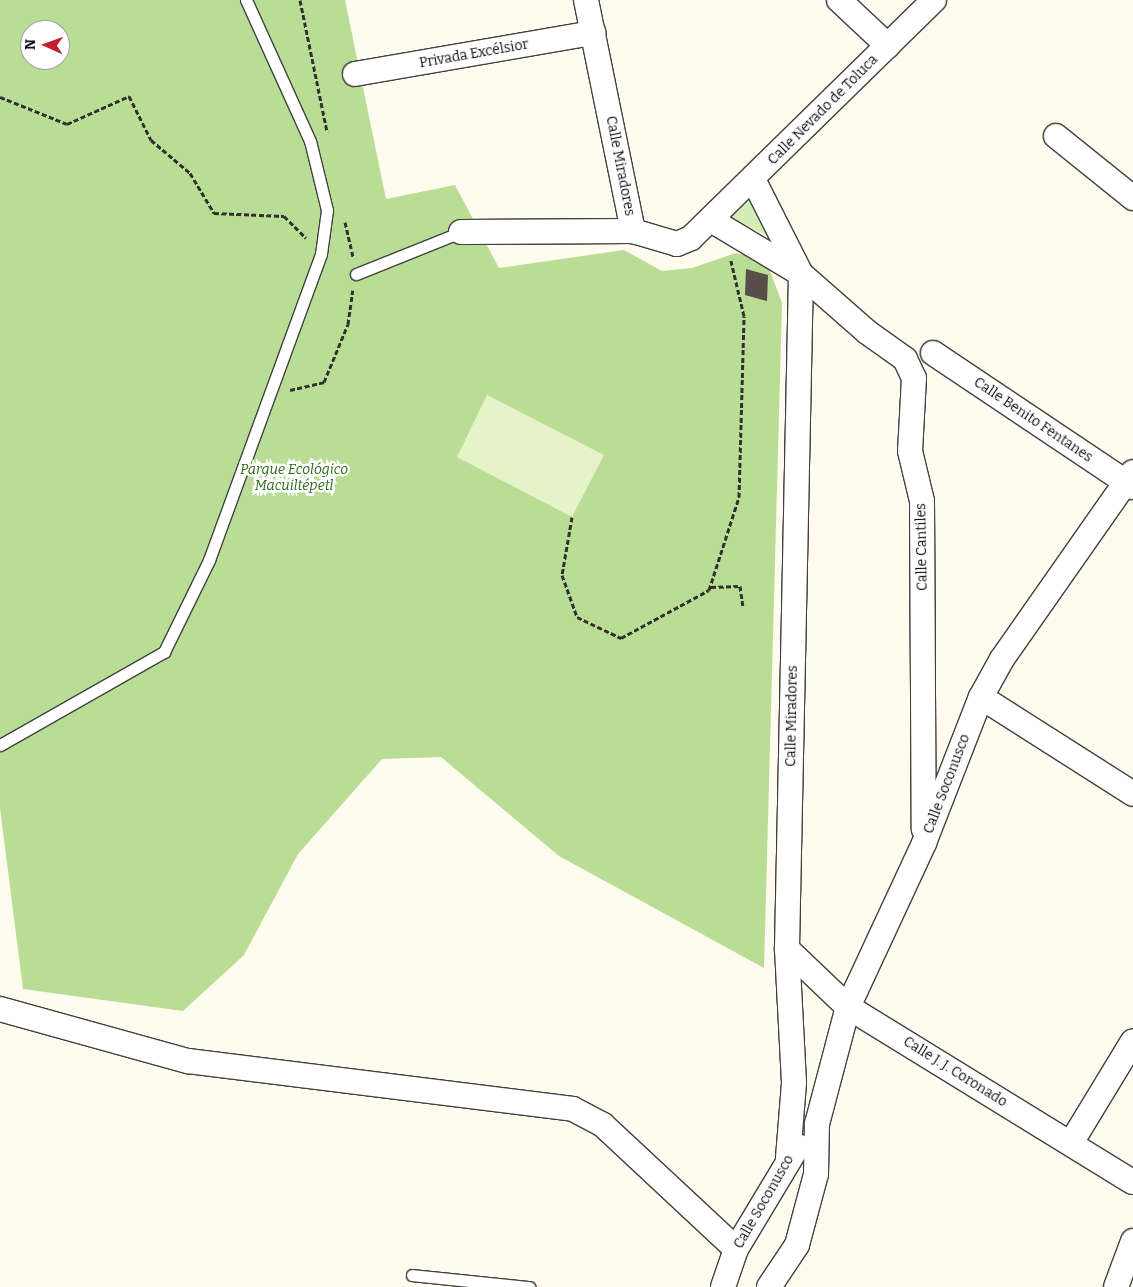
<!DOCTYPE html>
<html>
<head>
<meta charset="utf-8">
<style>
	body { margin:0 }
	#map { position:relative; width:1133px; height:1287px; overflow:hidden; background:#fffbee; font-family:Bitter,serif }
	div>[style] { position:absolute }
	.green>* { inset:0; background:#d4ecb6 }
	.forest>* { inset:0; background:#b9dd94 }
	.pitch>* { inset:0; background:#e6f2c8 }
	.building>* { inset:0; background:#574e49 }
	.path>* { height:3px; margin-top:-1.5px; transform-origin:0; background:repeating-linear-gradient(90deg,#303030 0 5px,transparent 0 7.5px) }
	.roads { filter:drop-shadow(1px 0 #414141) drop-shadow(-1px 0 #414141) drop-shadow(0 1px #414141) drop-shadow(0 -1px #414141) }
	.service>* { height:11px; margin:-5.5px; padding:0 5.5px; transform-origin:5.5px; border-radius:5.5px; background:#fff }
	.minor>* { height:24px; margin:-12px; padding:0 12px; transform-origin:12px; border-radius:12px; background:#fff }
	span { translate:-50% -50%; white-space:nowrap; text-align:center; line-height:1.15; -webkit-text-stroke:5px #fff; paint-order:stroke }
	.street-label { font-size:14px; color:#0e0e0e }
	.park-label { font-size:14px; color:#2f691a; font-style:italic }
	.north { position:absolute; left:20px; top:20px; width:50px; height:50px; box-sizing:border-box; background:#fff; border:1px solid #9f9f9f; border-radius:50%; rotate:272deg; font-size:14px; font-weight:700; line-height:20px; text-align:center; color:#0e0e0e }
	.north::after { content:''; display:block; margin:auto; width:18px; height:22px; background:#c51e2e; clip-path:polygon(50% 0,100% 100%,50% 72%,0 100%) }
</style>
</head>
<body>
<div id="map">
	<div class="green">
		<div style="clip-path:polygon(751px 194px,777px 241px,727px 215px)"></div>
	</div>
	<div class="forest">
		<div style="clip-path:polygon(evenodd,0 0,345px 0,386px 199px,455px 185px,499px 268px,624px 250px,662px 271px,692px 268px,736px 253px,766px 260px,782px 303px,764px 968px,559px 856px,441px 757px,382px 759px,298px 854px,244px 955px,183px 1011px,23px 989px,0 808px,0 0,30px 30px,60px 30px,60px 60px,30px 60px,30px 30px)"></div>
	</div>
	<div class="pitch">
		<div style="clip-path:polygon(487px 395px,604px 455px,572px 517px,457px 457px)"></div>
	</div>
	<div class="building">
		<div style="clip-path:polygon(746px 269px,768px 275px,767px 301px,745px 295px)"></div>
	</div>
	<div class="path">
		<div style="left:300px;top:0;width:135px;rotate:78.4deg"></div>
		<div style="left:0;top:97px;width:72px;rotate:21.9deg"></div>
		<div style="left:67px;top:124px;width:68px;rotate:-24.3deg"></div>
		<div style="left:129px;top:96px;width:49px;rotate:63.4deg"></div>
		<div style="left:151px;top:140px;width:51px;rotate:40.2deg"></div>
		<div style="left:190px;top:173px;width:47px;rotate:59deg"></div>
		<div style="left:214px;top:213px;width:70px;rotate:2.5deg"></div>
		<div style="left:284px;top:216px;width:31px;rotate:45deg"></div>
		<div style="left:345px;top:222px;width:36px;rotate:77deg"></div>
		<div style="left:290px;top:390px;width:35px;rotate:-13deg"></div>
		<div style="left:324px;top:382px;width:63px;rotate:-67.5deg"></div>
		<div style="left:348px;top:324px;width:34px;rotate:-82deg"></div>
		<div style="left:572px;top:517px;width:59px;rotate:99.8deg"></div>
		<div style="left:562px;top:575px;width:45px;rotate:70.3deg"></div>
		<div style="left:577px;top:617px;width:49px;rotate:25.5deg"></div>
		<div style="left:621px;top:638px;width:100px;rotate:-28.6deg"></div>
		<div style="left:709px;top:590px;width:98px;rotate:-72.1deg"></div>
		<div style="left:739px;top:497px;width:181px;rotate:-88.4deg"></div>
		<div style="left:744px;top:316px;width:57px;rotate:-103.3deg"></div>
		<div style="left:711px;top:587px;width:29px;rotate:-2deg"></div>
		<div style="left:740px;top:586px;width:21px;rotate:82deg"></div>
	</div>
	<div class="roads">
		<div class="service">
			<div style="left:356px;top:274px;width:113px;rotate:-21.8deg"></div>
			<div style="left:0;top:745px;width:189px;rotate:-29.6deg"></div>
			<div style="left:164px;top:652px;width:102px;rotate:-63.9deg"></div>
			<div style="left:209px;top:560px;width:326px;rotate:-69.9deg"></div>
			<div style="left:321px;top:254px;width:44px;rotate:-82.2deg"></div>
			<div style="left:327px;top:210px;width:71px;rotate:-103.8deg"></div>
			<div style="left:310px;top:141px;width:155px;rotate:-114.4deg"></div>
			<div style="left:412px;top:1275px;width:118px;rotate:5.9deg"></div>
		</div>
		<div class="minor">
			<div style="left:586px;top:0;width:236px;rotate:78.5deg"></div>
			<div style="left:839px;top:0;width:67px;rotate:43.2deg"></div>
			<div style="left:355px;top:74px;width:242px;rotate:-9.8deg"></div>
			<div style="left:1056px;top:136px;width:99px;rotate:38.8deg"></div>
			<div style="left:753px;top:179px;width:106px;rotate:63.2deg"></div>
			<div style="left:801px;top:274px;width:675px;rotate:91.19deg"></div>
			<div style="left:787px;top:949px;width:134px;rotate:87deg"></div>
			<div style="left:794px;top:1083px;width:75px;rotate:94.6deg"></div>
			<div style="left:711px;top:220px;width:105px;rotate:31deg"></div>
			<div style="left:801px;top:274px;width:88px;rotate:41.3deg"></div>
			<div style="left:867px;top:332px;width:47px;rotate:35.4deg"></div>
			<div style="left:905px;top:359px;width:21px;rotate:65deg"></div>
			<div style="left:914px;top:378px;width:73px;rotate:93.1deg"></div>
			<div style="left:910px;top:451px;width:51px;rotate:76.5deg"></div>
			<div style="left:922px;top:501px;width:328px;rotate:89.7deg"></div>
			<div style="left:461px;top:232px;width:172px;rotate:-0.3deg"></div>
			<div style="left:633px;top:231px;width:46px;rotate:16.5deg"></div>
			<div style="left:677px;top:244px;width:15px;rotate:-23deg"></div>
			<div style="left:691px;top:238px;width:340px;rotate:-44.4deg"></div>
			<div style="left:933px;top:353px;width:241px;rotate:33.8deg"></div>
			<div style="left:981px;top:697px;width:180px;rotate:32.5deg"></div>
			<div style="left:787px;top:949px;width:84px;rotate:43.6deg"></div>
			<div style="left:848px;top:1007px;width:334px;rotate:31.6deg"></div>
			<div style="left:0;top:1009px;width:195px;rotate:15.5deg"></div>
			<div style="left:188px;top:1061px;width:388px;rotate:7.1deg"></div>
			<div style="left:573px;top:1109px;width:34px;rotate:28deg"></div>
			<div style="left:603px;top:1125px;width:182px;rotate:43deg"></div>
			<div style="left:1071px;top:1143px;width:119px;rotate:-58.7deg"></div>
			<div style="left:723px;top:1287px;width:40px;rotate:-71.1deg"></div>
			<div style="left:736px;top:1249px;width:120px;rotate:-59deg"></div>
			<div style="left:769px;top:1287px;width:50px;rotate:-56.3deg"></div>
			<div style="left:797px;top:1245px;width:73px;rotate:-75deg"></div>
			<div style="left:816px;top:1174px;width:50px;rotate:-88.9deg"></div>
			<div style="left:817px;top:1124px;width:121px;rotate:-75.2deg"></div>
			<div style="left:848px;top:1007px;width:181px;rotate:-65.1deg"></div>
			<div style="left:924px;top:843px;width:157px;rotate:-68.7deg"></div>
			<div style="left:981px;top:697px;width:43px;rotate:-61.1deg"></div>
			<div style="left:1002px;top:659px;width:228px;rotate:-55deg"></div>
			<div style="left:1116px;top:1287px;width:49px;rotate:-69.7deg"></div>
		</div>
	</div>
	<div class="street-label">
		<span style="left:474px;top:54px;rotate:-10deg">Privada Excélsior</span>
		<span style="left:823px;top:110px;rotate:-45deg">Calle Nevado de Toluca</span>
		<span style="left:620px;top:166px;rotate:79deg">Calle Miradores</span>
		<span style="left:1033px;top:420px;rotate:34deg">Calle Benito Fentanes</span>
		<span style="left:922px;top:547px;rotate:-91deg">Calle Cantiles</span>
		<span style="left:792px;top:716px;rotate:-89deg">Calle Miradores</span>
		<span style="left:947px;top:784px;rotate:-69deg">Calle Soconusco</span>
		<span style="left:955px;top:1072px;rotate:32deg">Calle J. J. Coronado</span>
		<span style="left:764px;top:1202px;rotate:-60deg">Calle Soconusco</span>
	</div>
	<div class="park-label">
		<span style="left:294px;top:478px">Parque Ecológico<br>Macuiltépetl</span>
	</div>
	<div class="north">N</div>
</div>
</body>
</html>
